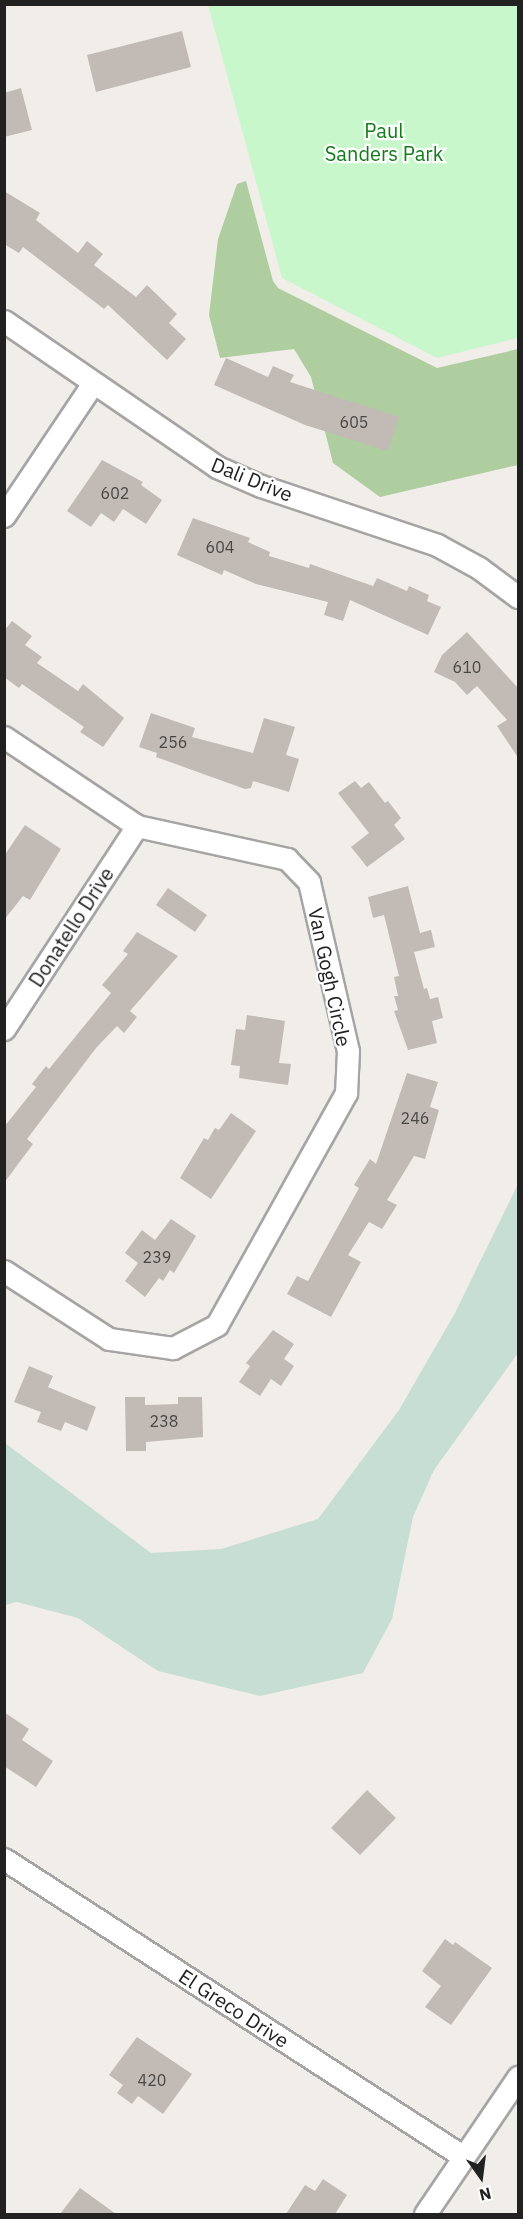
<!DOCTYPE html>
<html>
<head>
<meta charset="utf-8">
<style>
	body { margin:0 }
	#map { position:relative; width:523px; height:2219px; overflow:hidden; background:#f1eee9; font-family:"IBM Plex Sans",sans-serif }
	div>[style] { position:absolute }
	.forest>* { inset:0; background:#aecea0 }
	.wetland>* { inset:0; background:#c6ded3 }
	.park>* { inset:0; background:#c9f7cc }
	.building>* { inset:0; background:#c2bab5 }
	.roads { filter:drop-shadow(2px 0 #a5a5a5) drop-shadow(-2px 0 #a5a5a5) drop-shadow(0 2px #a5a5a5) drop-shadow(0 -2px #a5a5a5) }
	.street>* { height:21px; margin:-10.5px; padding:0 10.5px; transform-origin:10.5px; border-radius:10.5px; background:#fff }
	span { translate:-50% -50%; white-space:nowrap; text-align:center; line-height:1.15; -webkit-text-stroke:4.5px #fff; paint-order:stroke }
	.number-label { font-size:16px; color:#494746 }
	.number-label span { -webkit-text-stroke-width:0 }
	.park-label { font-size:20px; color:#117d19 }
	.street-label { font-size:20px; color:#212121 }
	.frame { position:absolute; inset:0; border:6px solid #212121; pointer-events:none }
	.north { position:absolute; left:451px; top:2147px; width:60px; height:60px; -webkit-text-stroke:4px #fff; paint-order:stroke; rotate:166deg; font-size:16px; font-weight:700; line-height:24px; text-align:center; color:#212121 }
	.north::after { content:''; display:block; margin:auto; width:21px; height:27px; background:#212121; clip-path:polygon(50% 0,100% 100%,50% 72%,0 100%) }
</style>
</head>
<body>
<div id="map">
	<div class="forest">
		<div style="clip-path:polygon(246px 181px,273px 281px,278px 288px,437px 368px,518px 349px,518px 465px,380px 497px,333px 463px,311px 377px,294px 349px,220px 358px,209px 315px,218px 239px,237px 184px)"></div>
	</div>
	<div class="wetland">
		<div style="clip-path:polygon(518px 1184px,518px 1353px,434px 1470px,413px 1517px,392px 1619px,363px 1673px,260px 1696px,158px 1671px,78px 1618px,17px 1602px,5px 1605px,5px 1443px,151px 1553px,221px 1549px,318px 1519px,399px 1410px,455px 1313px)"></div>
	</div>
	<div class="park">
		<div style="clip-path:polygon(208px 5px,518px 5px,518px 338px,437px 358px,282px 278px)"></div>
	</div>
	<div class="building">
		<div style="clip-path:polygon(182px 31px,191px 67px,96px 92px,87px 55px)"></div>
		<div style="clip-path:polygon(21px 88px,32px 130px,4px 137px,4px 93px)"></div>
		<div style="clip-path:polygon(4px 191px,40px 213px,36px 220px,78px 253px,87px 241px,103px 254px,94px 265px,136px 297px,147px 285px,177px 314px,169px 323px,186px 339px,167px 360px,108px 305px,104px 309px,23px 247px,19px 253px,4px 244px)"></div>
		<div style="clip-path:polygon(226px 358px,268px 377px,273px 366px,294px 375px,290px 382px,399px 417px,388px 451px,305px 425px,214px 385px)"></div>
		<div style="clip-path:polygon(102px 460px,143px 482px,141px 485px,162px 500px,146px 524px,123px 509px,114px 522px,101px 513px,91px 527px,67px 511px)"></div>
		<div style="clip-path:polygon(193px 518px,250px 538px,248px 542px,270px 552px,269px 556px,309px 568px,310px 564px,373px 586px,377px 578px,407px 591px,409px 586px,429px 595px,427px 601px,441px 607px,428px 635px,350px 600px,343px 621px,324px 615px,328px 602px,256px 584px,224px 570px,222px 575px,177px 555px)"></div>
		<div style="clip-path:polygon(12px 621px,32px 636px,25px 645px,42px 657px,37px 663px,78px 691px,83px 684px,124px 718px,103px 747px,80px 732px,84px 727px,22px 684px,19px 688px,4px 677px,4px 631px)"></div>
		<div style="clip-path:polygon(467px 632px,519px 689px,519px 759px,497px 726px,507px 720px,477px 686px,467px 695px,455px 682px,434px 672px,442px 655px)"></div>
		<div style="clip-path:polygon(151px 713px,195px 728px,192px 737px,253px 753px,264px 718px,295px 727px,286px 755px,299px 759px,289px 792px,253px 781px,251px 788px,245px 789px,156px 757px,157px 753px,139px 747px)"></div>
		<div style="clip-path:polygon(355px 781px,361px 788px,369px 782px,385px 803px,388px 801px,401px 818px,394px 825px,405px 839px,367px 867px,351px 847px,369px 833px,338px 793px)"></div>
		<div style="clip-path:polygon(25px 825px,61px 849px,30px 900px,23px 896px,4px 920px,4px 856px)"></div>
		<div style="clip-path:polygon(408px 886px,420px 933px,431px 930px,435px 947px,414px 952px,424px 989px,427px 988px,430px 999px,438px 997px,443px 1018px,432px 1021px,437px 1043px,408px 1050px,394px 1011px,398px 1010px,394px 996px,398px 996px,394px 977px,399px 976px,384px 915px,373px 918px,368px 897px)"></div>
		<div style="clip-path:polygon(168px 888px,207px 915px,195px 932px,156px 905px)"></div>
		<div style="clip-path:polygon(137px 932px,178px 956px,130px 1011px,137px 1017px,124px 1033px,117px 1026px,96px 1048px,27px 1139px,33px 1144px,4px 1183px,4px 1127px,36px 1087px,32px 1084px,46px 1066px,49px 1069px,111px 993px,102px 985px,128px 954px,123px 951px)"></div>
		<div style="clip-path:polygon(247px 1015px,285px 1021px,279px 1063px,291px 1064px,288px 1085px,239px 1078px,240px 1066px,231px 1065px,236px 1029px,245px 1030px)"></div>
		<div style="clip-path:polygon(407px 1073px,438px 1082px,430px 1107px,439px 1110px,425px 1159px,414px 1156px,387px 1200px,397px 1205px,382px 1229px,369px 1222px,348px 1255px,361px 1262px,331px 1317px,287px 1294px,297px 1276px,308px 1281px,359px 1188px,354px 1185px,370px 1159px,376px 1164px)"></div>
		<div style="clip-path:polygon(231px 1113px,256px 1131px,211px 1199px,180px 1178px,204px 1138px,208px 1140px,215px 1128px,219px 1130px)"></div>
		<div style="clip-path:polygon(171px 1219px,196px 1236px,174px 1273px,170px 1270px,163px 1281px,159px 1278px,145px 1297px,125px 1281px,138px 1263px,125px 1253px,142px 1230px,155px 1240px)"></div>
		<div style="clip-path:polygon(273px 1330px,294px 1344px,284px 1359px,294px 1366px,281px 1386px,271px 1379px,260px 1396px,239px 1382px,250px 1366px,246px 1363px)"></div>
		<div style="clip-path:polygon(29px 1366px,53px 1376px,48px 1387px,96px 1407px,87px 1431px,65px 1422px,61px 1431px,37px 1422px,41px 1412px,14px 1402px)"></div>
		<div style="clip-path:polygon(125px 1397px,145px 1397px,145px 1405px,178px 1404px,178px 1397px,202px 1397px,203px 1437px,146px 1442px,146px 1451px,126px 1451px)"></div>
		<div style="clip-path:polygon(4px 1712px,29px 1729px,22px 1740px,53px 1761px,36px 1787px,4px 1766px)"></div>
		<div style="clip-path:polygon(367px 1790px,396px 1818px,360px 1855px,331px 1828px)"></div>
		<div style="clip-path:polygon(445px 1939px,453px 1945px,455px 1942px,492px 1968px,451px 2025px,425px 2007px,441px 1986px,422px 1971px)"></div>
		<div style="clip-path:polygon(137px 2037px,192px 2074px,163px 2114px,138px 2096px,132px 2104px,117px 2093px,123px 2085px,109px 2075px)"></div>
		<div style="clip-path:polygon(323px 2179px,347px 2195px,335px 2214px,286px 2214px,305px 2185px,315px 2191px)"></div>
		<div style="clip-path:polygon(80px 2188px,116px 2214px,60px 2214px)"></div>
	</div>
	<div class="roads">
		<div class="street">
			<div style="left:4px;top:321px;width:258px;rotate:34.4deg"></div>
			<div style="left:217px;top:467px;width:48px;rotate:23.4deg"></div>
			<div style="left:261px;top:486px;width:186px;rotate:18.5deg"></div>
			<div style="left:437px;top:545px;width:48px;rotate:28.7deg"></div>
			<div style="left:479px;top:568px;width:49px;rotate:36.6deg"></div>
			<div style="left:4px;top:516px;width:160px;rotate:-56.2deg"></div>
			<div style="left:4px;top:737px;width:160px;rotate:33.8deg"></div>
			<div style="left:137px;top:826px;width:154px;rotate:12.4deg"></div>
			<div style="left:287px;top:859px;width:32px;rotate:46deg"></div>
			<div style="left:309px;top:882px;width:173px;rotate:77deg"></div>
			<div style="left:348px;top:1051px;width:42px;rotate:92.7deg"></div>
			<div style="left:346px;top:1093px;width:265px;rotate:119.1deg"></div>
			<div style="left:217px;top:1325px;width:50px;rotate:152.4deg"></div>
			<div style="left:173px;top:1348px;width:65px;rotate:-172deg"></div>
			<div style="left:109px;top:1339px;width:125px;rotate:-147.1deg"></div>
			<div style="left:4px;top:1029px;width:243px;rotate:-56.8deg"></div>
			<div style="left:4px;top:1859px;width:548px;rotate:32.94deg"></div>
			<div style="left:425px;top:2214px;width:166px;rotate:-55.8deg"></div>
		</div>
	</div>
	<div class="number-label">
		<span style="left:354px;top:422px">605</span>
		<span style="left:115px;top:493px">602</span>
		<span style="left:220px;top:547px">604</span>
		<span style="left:467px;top:667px">610</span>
		<span style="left:173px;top:742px">256</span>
		<span style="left:415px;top:1118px">246</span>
		<span style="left:157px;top:1257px">239</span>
		<span style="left:164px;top:1421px">238</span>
		<span style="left:152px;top:2080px">420</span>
	</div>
	<div class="park-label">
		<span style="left:384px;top:142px">Paul<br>Sanders Park</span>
	</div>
	<div class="street-label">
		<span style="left:252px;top:479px;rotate:22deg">Dali Drive</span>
		<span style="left:71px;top:927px;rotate:-57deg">Donatello Drive</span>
		<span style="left:330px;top:977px;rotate:78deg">Van Gogh Circle</span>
		<span style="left:234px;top:2008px;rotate:33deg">El Greco Drive</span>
	</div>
	<div class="frame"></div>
	<div class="north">N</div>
</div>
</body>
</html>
